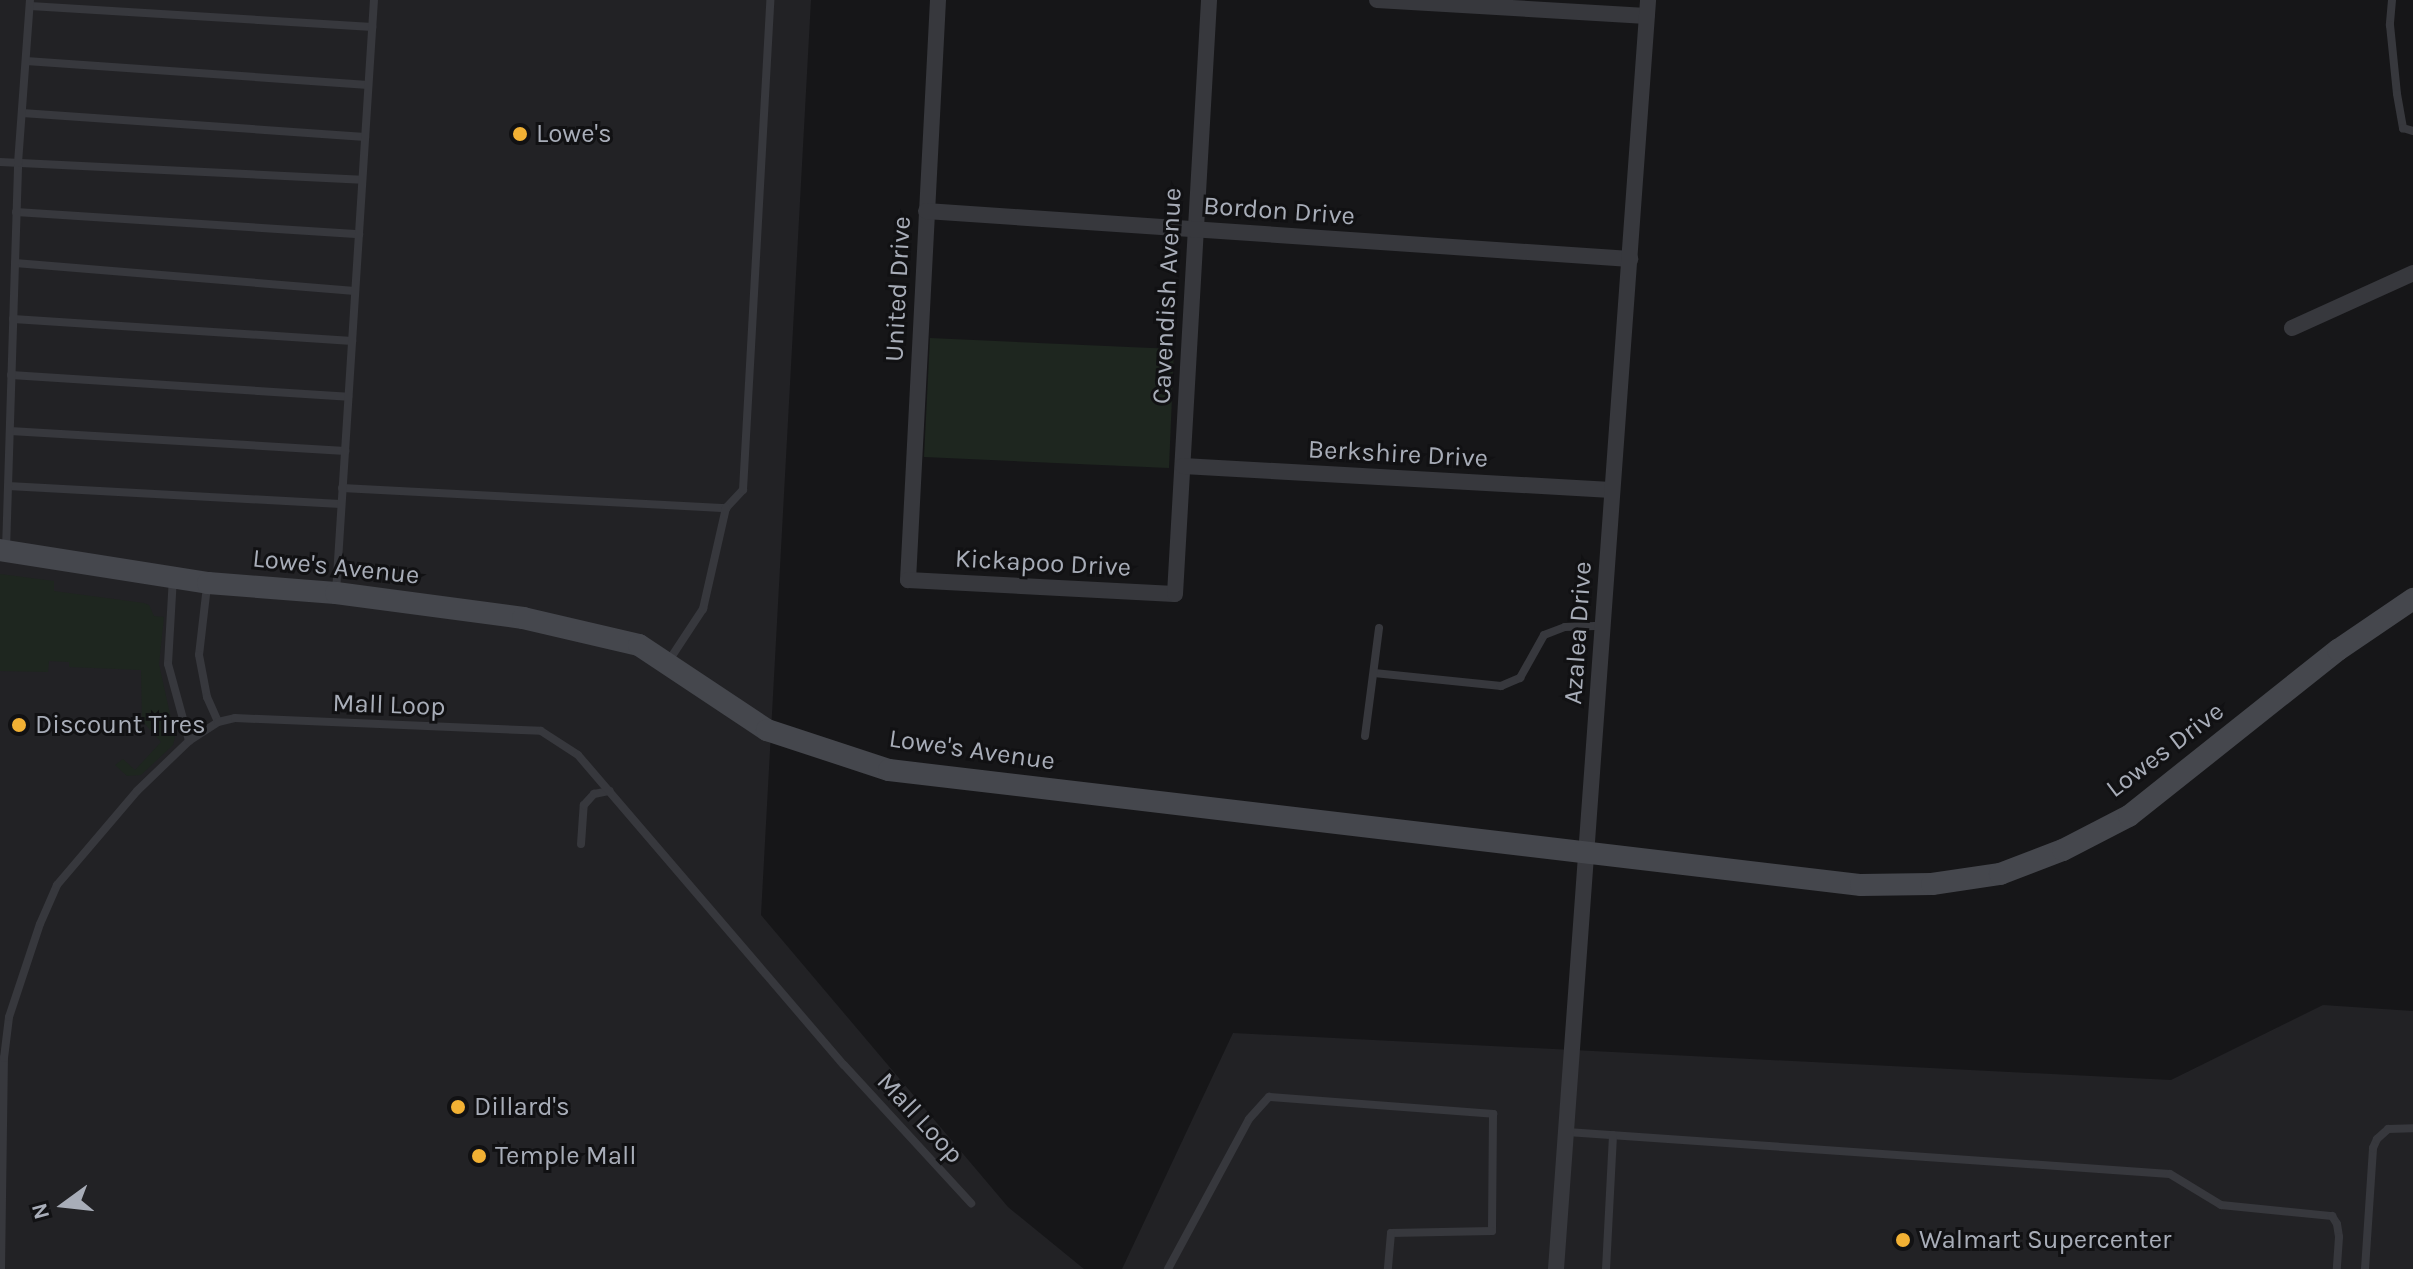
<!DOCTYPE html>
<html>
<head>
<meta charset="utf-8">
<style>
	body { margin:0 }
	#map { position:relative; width:2413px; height:1269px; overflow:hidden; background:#161618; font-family:Karla,sans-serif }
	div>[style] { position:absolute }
	.built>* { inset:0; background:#222225 }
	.green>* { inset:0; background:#1e261f }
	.lane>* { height:8px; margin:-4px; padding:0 4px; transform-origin:4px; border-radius:4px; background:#37383d }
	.street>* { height:16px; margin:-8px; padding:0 8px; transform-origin:8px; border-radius:8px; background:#37383d }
	.secondary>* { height:22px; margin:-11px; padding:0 11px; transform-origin:11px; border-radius:11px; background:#45474d }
	.dots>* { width:22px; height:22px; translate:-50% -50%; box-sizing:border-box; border:4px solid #111113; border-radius:50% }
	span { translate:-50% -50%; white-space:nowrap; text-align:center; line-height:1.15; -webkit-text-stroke:6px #111113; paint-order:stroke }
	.poi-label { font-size:26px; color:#a8adb8 }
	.left { translate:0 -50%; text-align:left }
	.street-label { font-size:26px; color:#a8adb8 }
	.north { position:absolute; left:24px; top:1165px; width:80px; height:80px; -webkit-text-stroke:6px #111113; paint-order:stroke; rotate:255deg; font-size:22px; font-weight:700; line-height:32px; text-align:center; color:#a8adb8 }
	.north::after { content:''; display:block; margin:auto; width:28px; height:36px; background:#a8adb8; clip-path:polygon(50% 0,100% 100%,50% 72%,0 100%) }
</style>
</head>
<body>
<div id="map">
	<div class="built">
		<div style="clip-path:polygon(0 0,811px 0,761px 915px,1008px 1207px,1084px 1269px,0 1269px)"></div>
		<div style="clip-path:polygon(2323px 1005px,2413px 1011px,2413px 1269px,1122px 1269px,1233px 1033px,2171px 1080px)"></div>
	</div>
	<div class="green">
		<div style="clip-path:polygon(930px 338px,1174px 349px,1169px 468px,924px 457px)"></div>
		<div style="clip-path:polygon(0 574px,54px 581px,54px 591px,144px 603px,149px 605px,154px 616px,164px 617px,159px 664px,175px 737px,173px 745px,141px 775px,127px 776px,115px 765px,123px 759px,135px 770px,161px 742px,142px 721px,141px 670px,69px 667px,69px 662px,49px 661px,48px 672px,0 671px)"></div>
	</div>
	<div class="lane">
		<div style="left:2392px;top:0;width:25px;rotate:95deg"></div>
		<div style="left:2390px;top:25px;width:69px;rotate:84.2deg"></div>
		<div style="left:2397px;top:94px;width:35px;rotate:80deg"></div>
		<div style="left:2403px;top:128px;width:10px;rotate:17deg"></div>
		<div style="left:30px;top:6px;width:343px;rotate:3.5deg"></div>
		<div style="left:26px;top:61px;width:343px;rotate:4deg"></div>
		<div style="left:22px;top:113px;width:344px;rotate:4deg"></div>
		<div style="left:0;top:162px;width:362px;rotate:2.8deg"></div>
		<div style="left:16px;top:212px;width:344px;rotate:3.7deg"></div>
		<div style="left:15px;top:263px;width:341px;rotate:4.7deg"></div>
		<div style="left:13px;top:319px;width:340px;rotate:3.7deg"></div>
		<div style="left:11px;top:375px;width:338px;rotate:3.7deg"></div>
		<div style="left:10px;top:431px;width:336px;rotate:3.4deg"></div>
		<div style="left:8px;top:486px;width:333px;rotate:3.1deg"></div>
		<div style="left:342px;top:488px;width:385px;rotate:3deg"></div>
		<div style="left:726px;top:508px;width:25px;rotate:-47deg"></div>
		<div style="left:743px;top:490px;width:491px;rotate:-86.8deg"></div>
		<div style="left:6px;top:550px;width:387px;rotate:-88.2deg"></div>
		<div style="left:18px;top:163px;width:163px;rotate:-85.8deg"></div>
		<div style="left:173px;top:577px;width:87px;rotate:93.3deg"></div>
		<div style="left:168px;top:664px;width:80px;rotate:74.7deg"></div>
		<div style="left:207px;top:586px;width:69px;rotate:96.6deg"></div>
		<div style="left:199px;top:655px;width:43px;rotate:79.2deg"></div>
		<div style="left:207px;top:697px;width:27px;rotate:66deg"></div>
		<div style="left:336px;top:592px;width:593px;rotate:-86.33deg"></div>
		<div style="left:668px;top:662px;width:64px;rotate:-56.6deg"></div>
		<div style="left:703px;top:609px;width:104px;rotate:-77.2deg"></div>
		<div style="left:1374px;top:673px;width:128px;rotate:5.8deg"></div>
		<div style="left:1501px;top:686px;width:21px;rotate:-23deg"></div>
		<div style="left:1520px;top:678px;width:49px;rotate:-60.8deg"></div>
		<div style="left:1544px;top:635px;width:22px;rotate:-21deg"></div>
		<div style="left:1565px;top:627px;width:37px;rotate:-2deg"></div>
		<div style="left:1365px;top:736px;width:109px;rotate:-82.6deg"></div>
		<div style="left:581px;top:844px;width:39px;rotate:-86deg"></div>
		<div style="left:584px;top:805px;width:15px;rotate:-48deg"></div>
		<div style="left:594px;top:794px;width:16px;rotate:-11deg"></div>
		<div style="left:1567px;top:1132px;width:604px;rotate:3.98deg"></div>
		<div style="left:2170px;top:1174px;width:60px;rotate:31.3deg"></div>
		<div style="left:2221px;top:1205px;width:112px;rotate:5.7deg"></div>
		<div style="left:2332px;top:1216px;width:9px;rotate:58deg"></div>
		<div style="left:2337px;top:1224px;width:13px;rotate:81deg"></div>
		<div style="left:2339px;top:1237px;width:32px;rotate:94deg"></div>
		<div style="left:1px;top:1269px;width:211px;rotate:-89.2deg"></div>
		<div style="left:4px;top:1058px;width:41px;rotate:-83deg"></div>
		<div style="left:9px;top:1017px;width:98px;rotate:-71.6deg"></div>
		<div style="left:40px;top:924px;width:43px;rotate:-66.4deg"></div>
		<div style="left:57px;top:885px;width:123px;rotate:-49.6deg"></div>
		<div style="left:137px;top:791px;width:72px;rotate:-43.9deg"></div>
		<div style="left:189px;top:741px;width:35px;rotate:-33deg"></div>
		<div style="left:218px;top:722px;width:17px;rotate:-13deg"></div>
		<div style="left:235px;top:718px;width:306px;rotate:2.4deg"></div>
		<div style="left:541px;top:731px;width:44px;rotate:33deg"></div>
		<div style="left:578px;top:755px;width:408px;rotate:49.4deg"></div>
		<div style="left:844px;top:1065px;width:188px;rotate:47.4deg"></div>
		<div style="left:1168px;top:1269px;width:170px;rotate:-61.6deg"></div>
		<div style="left:1249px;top:1119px;width:30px;rotate:-48deg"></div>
		<div style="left:1269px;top:1097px;width:225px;rotate:4.3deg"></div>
		<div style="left:1493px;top:1114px;width:117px;rotate:90.5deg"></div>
		<div style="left:1492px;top:1231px;width:101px;rotate:178.9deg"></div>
		<div style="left:1391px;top:1233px;width:36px;rotate:95deg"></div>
		<div style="left:1606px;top:1269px;width:134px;rotate:-87deg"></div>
		<div style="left:2365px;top:1269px;width:121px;rotate:-86.2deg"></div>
		<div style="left:2373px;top:1148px;width:10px;rotate:-66deg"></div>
		<div style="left:2377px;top:1139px;width:15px;rotate:-42deg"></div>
		<div style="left:2388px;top:1129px;width:25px;rotate:-2deg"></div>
	</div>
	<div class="street">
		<div style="left:938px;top:0;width:581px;rotate:92.96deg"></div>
		<div style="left:908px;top:580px;width:267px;rotate:3deg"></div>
		<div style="left:1175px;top:594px;width:595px;rotate:-86.72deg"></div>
		<div style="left:1377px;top:0;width:270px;rotate:3.4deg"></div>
		<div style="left:926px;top:211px;width:706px;rotate:3.9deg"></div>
		<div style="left:2292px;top:328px;width:133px;rotate:-24.4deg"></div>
		<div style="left:1183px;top:466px;width:429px;rotate:3.2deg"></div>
		<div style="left:1556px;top:1269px;width:1272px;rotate:-85.85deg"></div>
	</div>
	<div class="secondary">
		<div style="left:0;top:550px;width:211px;rotate:9deg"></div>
		<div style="left:208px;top:583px;width:128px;rotate:4.5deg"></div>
		<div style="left:336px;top:593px;width:189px;rotate:7.6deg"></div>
		<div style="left:523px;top:618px;width:119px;rotate:13.1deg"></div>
		<div style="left:639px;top:645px;width:154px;rotate:33.6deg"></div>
		<div style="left:767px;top:730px;width:128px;rotate:18.2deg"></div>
		<div style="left:889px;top:770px;width:979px;rotate:6.75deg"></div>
		<div style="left:1861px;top:885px;width:71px;rotate:-0.8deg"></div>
		<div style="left:1932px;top:884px;width:69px;rotate:-8.4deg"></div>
		<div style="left:2000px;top:874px;width:67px;rotate:-20.9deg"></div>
		<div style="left:2063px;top:850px;width:74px;rotate:-27.3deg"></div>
		<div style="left:2129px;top:816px;width:267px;rotate:-38.5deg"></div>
		<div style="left:2338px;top:650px;width:91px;rotate:-34.2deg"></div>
	</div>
	<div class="dots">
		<div style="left:520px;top:134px;background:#f2b134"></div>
		<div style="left:19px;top:725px;background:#f2b134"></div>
		<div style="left:458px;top:1107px;background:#f2b134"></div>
		<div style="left:479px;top:1156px;background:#f2b134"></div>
		<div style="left:1903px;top:1240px;background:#f2b134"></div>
	</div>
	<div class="poi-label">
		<span class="left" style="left:536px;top:134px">Lowe's</span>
		<span class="left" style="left:35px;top:725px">Discount Tires</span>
		<span class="left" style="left:474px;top:1107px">Dillard's</span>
		<span class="left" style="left:495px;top:1156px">Temple Mall</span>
		<span class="left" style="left:1919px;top:1240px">Walmart Supercenter</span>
	</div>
	<div class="street-label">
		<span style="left:1279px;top:211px;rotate:4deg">Bordon Drive</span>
		<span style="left:898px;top:289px;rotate:-87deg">United Drive</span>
		<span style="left:1167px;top:296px;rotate:-87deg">Cavendish Avenue</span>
		<span style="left:1398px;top:454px;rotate:3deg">Berkshire Drive</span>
		<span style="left:1043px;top:563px;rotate:3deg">Kickapoo Drive</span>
		<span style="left:336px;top:567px;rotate:6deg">Lowe's Avenue</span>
		<span style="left:1578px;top:633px;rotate:-86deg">Azalea Drive</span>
		<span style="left:389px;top:705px;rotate:2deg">Mall Loop</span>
		<span style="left:972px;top:750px;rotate:8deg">Lowe's Avenue</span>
		<span style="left:2165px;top:750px;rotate:-37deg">Lowes Drive</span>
		<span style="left:920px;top:1118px;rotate:47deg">Mall Loop</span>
	</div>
	<div class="north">N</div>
</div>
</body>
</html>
